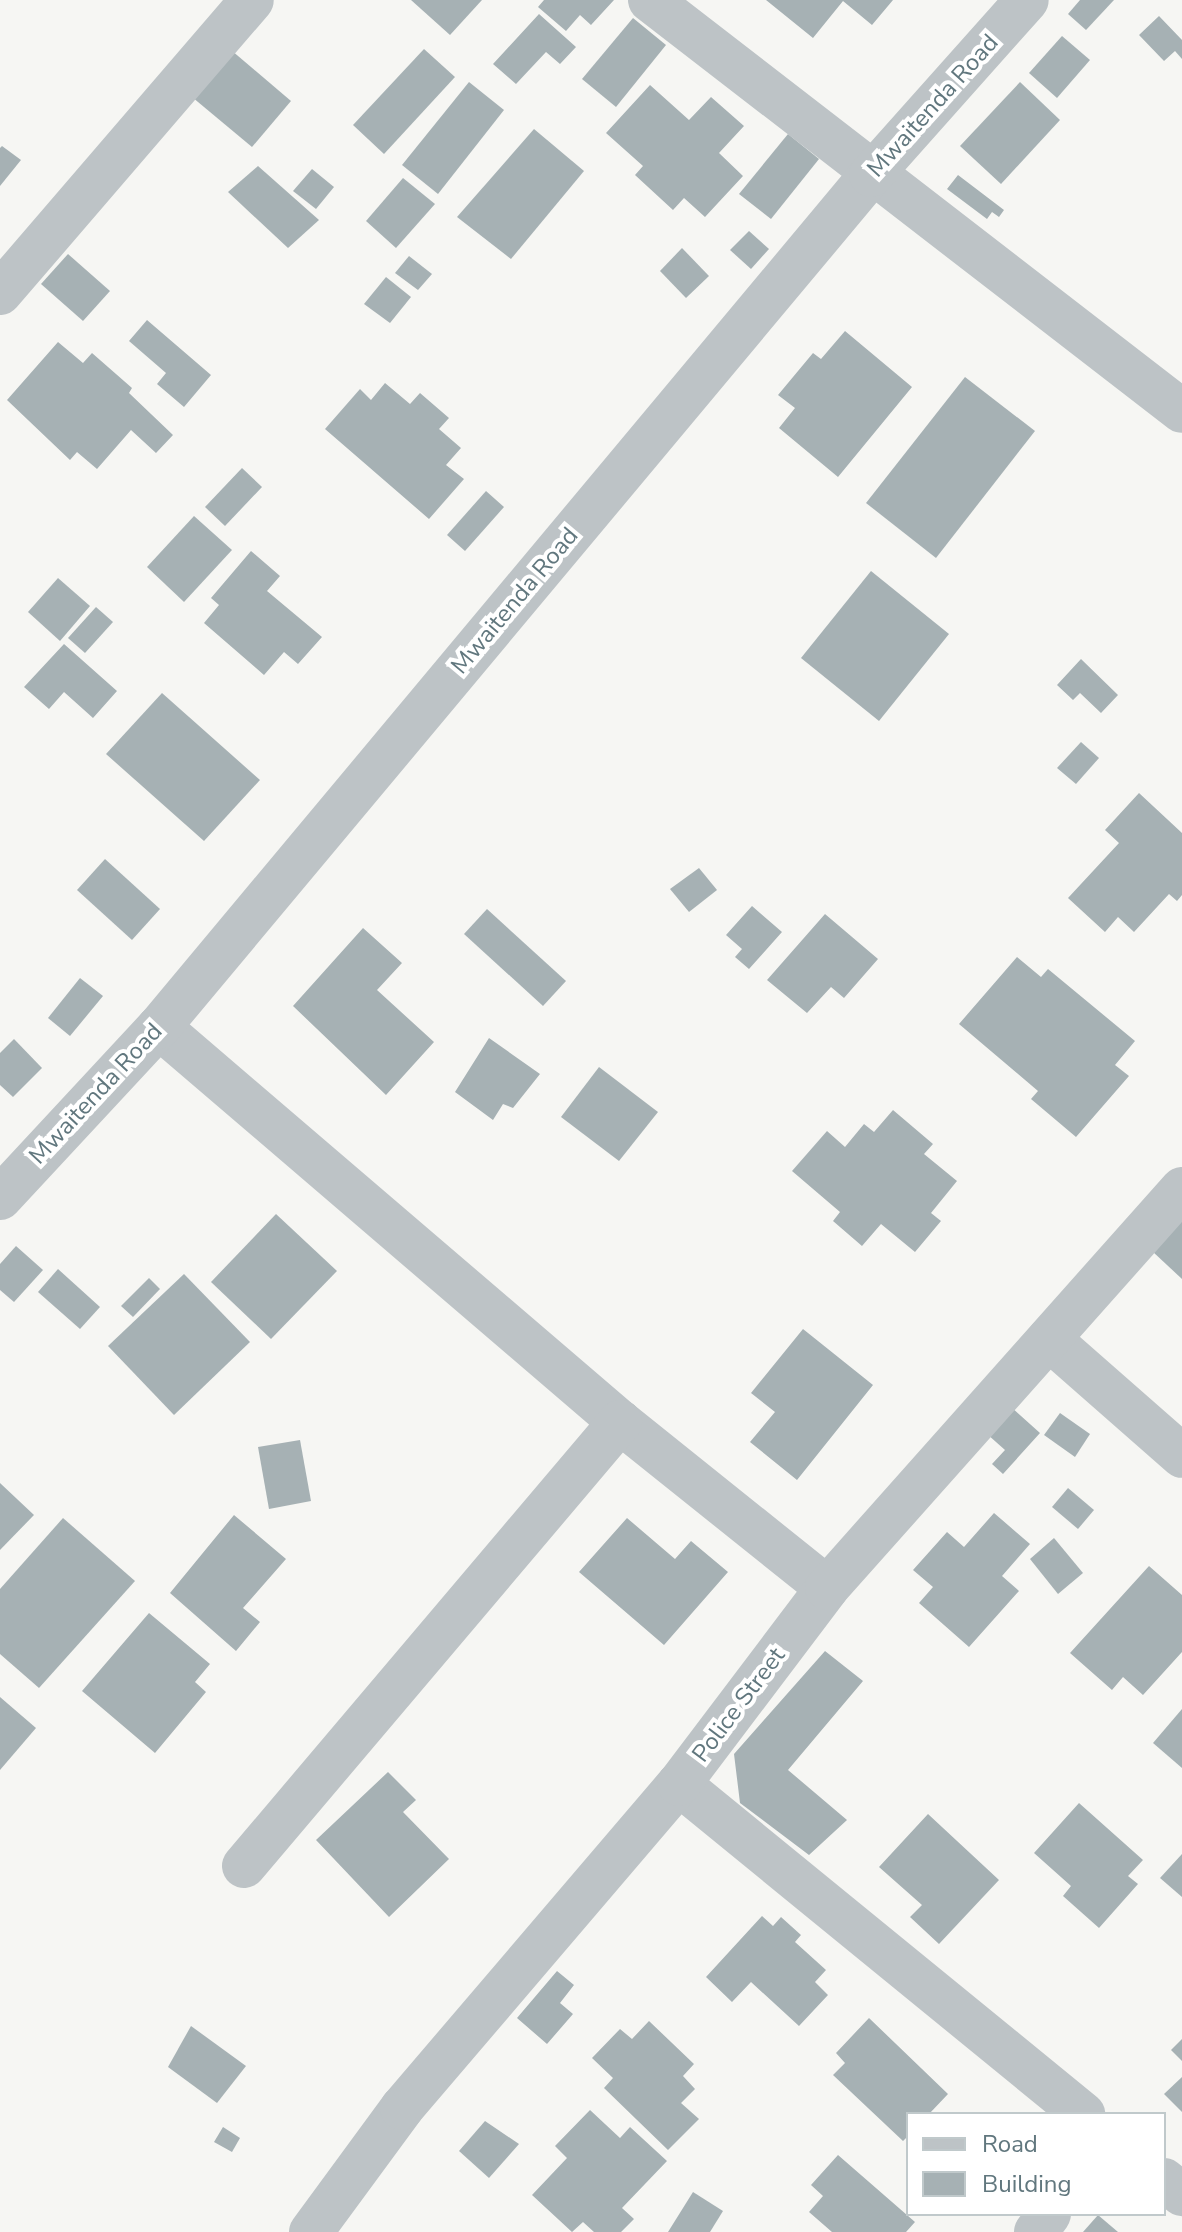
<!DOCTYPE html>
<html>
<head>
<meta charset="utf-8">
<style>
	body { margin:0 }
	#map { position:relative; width:1182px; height:2232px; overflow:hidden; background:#f6f6f3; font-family:"Nunito Sans",sans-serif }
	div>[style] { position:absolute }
	.building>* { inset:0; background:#a6b1b4 }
	.minor>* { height:44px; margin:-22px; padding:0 22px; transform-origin:22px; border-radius:22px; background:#bdc3c6 }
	span { translate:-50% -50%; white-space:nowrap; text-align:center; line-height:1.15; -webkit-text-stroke:8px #fff; paint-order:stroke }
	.street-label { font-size:24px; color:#61777e }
	.legend { position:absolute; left:906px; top:2112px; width:260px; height:104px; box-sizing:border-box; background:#fff; border:2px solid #c0c9cb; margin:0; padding:10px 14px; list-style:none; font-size:24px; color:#61777e }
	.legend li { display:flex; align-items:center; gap:16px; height:40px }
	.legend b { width:40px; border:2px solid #c0c9cb }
</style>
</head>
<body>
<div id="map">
	<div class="building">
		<div style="clip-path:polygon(411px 0,482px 0,450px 35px)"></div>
		<div style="clip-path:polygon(544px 0,614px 0,591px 25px,580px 15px,566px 31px,538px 7px)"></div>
		<div style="clip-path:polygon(766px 0,893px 0,872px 25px,843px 1px,813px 38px)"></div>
		<div style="clip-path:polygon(1080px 0,1114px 0,1086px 30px,1068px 14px)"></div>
		<div style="clip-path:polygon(539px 14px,576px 47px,560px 64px,546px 52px,516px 84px,493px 64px)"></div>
		<div style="clip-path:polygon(1159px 16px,1182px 40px,1182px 59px,1175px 51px,1164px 61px,1139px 35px)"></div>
		<div style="clip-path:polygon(633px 18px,666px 45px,616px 107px,582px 79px)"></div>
		<div style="clip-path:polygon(1062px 36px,1090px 60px,1057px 98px,1029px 73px)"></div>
		<div style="clip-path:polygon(424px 49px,455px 77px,384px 154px,353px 125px)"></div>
		<div style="clip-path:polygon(231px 50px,291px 101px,252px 147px,192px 97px)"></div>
		<div style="clip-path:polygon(469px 82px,504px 110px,438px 194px,402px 165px)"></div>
		<div style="clip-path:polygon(1020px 82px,1060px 120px,1001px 184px,960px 146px)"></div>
		<div style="clip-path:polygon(650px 85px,689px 120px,711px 97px,744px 126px,719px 153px,743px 176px,705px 217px,684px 198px,673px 210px,635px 175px,643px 166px,606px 133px)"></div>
		<div style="clip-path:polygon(534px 129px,584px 171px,511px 259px,457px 217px)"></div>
		<div style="clip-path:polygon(788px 134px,819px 159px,771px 219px,739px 194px)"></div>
		<div style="clip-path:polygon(2px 146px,21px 160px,0 186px,0 148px)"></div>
		<div style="clip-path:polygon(258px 166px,319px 220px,288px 248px,228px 192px)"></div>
		<div style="clip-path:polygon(312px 169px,334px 187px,316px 209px,293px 191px)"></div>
		<div style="clip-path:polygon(958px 175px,1004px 210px,999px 217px,992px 212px,987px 219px,947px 189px)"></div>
		<div style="clip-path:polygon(403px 178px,435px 204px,396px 248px,366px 221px)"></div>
		<div style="clip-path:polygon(749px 231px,769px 249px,751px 269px,730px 250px)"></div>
		<div style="clip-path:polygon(682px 248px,709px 276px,686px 298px,660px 271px)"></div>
		<div style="clip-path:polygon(68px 254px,110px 291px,83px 321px,41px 284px)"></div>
		<div style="clip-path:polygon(409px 256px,432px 274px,418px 290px,395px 273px)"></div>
		<div style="clip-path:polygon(386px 277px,411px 297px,390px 323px,364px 304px)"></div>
		<div style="clip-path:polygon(147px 320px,211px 375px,184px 407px,157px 384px,166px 373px,129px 341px)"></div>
		<div style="clip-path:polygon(845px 331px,912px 387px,838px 477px,779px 428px,795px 408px,778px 395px,813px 353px,821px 359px)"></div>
		<div style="clip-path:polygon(58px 342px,83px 363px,92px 353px,132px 388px,129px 393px,173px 435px,156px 453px,131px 430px,97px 469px,77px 452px,70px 460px,7px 400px)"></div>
		<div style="clip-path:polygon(965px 377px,1035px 431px,936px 558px,866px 503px)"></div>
		<div style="clip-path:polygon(385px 383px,410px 404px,420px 393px,449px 418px,439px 429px,461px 448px,446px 465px,464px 479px,429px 519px,325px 429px,360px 389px,371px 400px)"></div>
		<div style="clip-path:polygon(242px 468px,262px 487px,225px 526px,205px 507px)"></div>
		<div style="clip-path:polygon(486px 491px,504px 507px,465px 551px,447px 535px)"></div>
		<div style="clip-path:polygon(194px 516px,232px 550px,184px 602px,147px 567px)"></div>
		<div style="clip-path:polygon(251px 551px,280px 576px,267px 591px,322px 637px,298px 664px,284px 652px,264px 675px,204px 623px,219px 605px,211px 598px)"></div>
		<div style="clip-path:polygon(871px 571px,949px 634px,879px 721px,801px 658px)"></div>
		<div style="clip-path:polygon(58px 578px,90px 606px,60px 641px,28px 612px)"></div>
		<div style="clip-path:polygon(96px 607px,113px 622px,85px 653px,68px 638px)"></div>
		<div style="clip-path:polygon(64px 644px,117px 691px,93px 718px,64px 692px,49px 709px,24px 687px)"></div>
		<div style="clip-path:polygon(1081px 659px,1118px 695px,1101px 713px,1080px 693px,1073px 700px,1057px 685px)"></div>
		<div style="clip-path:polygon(162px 693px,260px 780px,204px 841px,106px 754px)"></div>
		<div style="clip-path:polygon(1081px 742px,1099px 758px,1076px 784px,1057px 768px)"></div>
		<div style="clip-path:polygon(1139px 793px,1182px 833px,1182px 895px,1177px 901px,1169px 894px,1134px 932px,1118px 917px,1105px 932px,1068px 898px,1119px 843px,1105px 830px)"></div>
		<div style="clip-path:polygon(105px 859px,160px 909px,132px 940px,77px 890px)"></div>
		<div style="clip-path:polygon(699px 868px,717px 890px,689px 912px,670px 889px)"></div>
		<div style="clip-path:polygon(752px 906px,782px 932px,749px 969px,735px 957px,742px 949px,726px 935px)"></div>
		<div style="clip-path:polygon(487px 909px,566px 981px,543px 1006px,464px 934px)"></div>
		<div style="clip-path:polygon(825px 914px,878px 959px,844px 998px,831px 987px,807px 1013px,767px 980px)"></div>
		<div style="clip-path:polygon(363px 928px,402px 963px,377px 990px,434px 1042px,386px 1095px,293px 1006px)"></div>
		<div style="clip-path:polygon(1017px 957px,1041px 977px,1048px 969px,1135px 1041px,1115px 1065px,1129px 1076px,1076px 1137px,1031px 1099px,1038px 1091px,959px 1024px)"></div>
		<div style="clip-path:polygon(80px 978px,103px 996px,70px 1036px,48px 1018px)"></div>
		<div style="clip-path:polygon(489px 1038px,540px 1074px,513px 1108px,503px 1104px,493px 1120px,455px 1092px)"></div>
		<div style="clip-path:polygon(14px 1039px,42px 1068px,13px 1097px,0 1085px,0 1053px)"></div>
		<div style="clip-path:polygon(599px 1067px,658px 1112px,619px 1161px,561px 1117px)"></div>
		<div style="clip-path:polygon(893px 1110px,933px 1144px,924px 1154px,957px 1181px,931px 1213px,941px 1221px,915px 1252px,881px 1224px,862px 1246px,833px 1221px,840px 1212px,792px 1171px,827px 1131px,845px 1147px,864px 1124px,874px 1132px)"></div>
		<div style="clip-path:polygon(276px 1214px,337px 1271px,271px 1339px,211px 1282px)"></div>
		<div style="clip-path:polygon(1182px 1220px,1182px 1279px,1152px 1251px)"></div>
		<div style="clip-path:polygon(16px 1246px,43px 1270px,14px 1302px,0 1290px,0 1264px)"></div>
		<div style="clip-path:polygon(58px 1269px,100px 1307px,80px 1329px,38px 1292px)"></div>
		<div style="clip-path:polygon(184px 1274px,250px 1342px,174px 1415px,108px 1346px)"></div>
		<div style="clip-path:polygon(149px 1278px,160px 1289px,133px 1317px,121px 1306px)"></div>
		<div style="clip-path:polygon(803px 1329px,873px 1385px,797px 1480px,750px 1442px,775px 1412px,751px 1393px)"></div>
		<div style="clip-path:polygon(1011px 1407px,1040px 1433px,1003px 1474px,992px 1464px,1005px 1450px,987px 1434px)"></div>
		<div style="clip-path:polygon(1060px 1413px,1090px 1434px,1075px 1457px,1044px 1435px)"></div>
		<div style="clip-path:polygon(300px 1440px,311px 1501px,269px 1509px,258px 1447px)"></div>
		<div style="clip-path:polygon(0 1483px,34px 1515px,0 1550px)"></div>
		<div style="clip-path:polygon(1068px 1488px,1094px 1510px,1078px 1529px,1052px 1507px)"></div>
		<div style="clip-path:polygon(994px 1513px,1030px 1544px,1002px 1576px,1019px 1591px,969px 1647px,919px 1603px,933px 1587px,913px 1570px,947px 1532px,964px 1547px)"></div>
		<div style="clip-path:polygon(234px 1515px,286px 1559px,243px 1608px,260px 1622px,236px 1651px,170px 1593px)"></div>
		<div style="clip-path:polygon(63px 1518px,135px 1581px,39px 1688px,0 1654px,0 1589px)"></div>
		<div style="clip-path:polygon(627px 1518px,675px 1559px,691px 1541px,728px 1572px,664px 1645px,579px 1572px)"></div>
		<div style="clip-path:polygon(1054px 1538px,1083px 1573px,1058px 1594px,1030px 1559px)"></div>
		<div style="clip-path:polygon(1149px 1566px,1182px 1595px,1182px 1652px,1143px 1695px,1123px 1677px,1112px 1690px,1070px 1653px)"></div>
		<div style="clip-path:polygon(149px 1613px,210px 1664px,195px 1682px,206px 1692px,155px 1753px,82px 1691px)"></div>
		<div style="clip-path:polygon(825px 1651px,863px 1681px,788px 1770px,847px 1820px,809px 1855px,740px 1803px,734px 1754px)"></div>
		<div style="clip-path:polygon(0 1697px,36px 1728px,0 1770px)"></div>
		<div style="clip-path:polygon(1182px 1709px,1182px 1768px,1153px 1743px)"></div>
		<div style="clip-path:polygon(388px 1772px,416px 1800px,403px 1812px,449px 1859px,389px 1917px,316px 1840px)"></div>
		<div style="clip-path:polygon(1079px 1803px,1143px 1860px,1128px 1876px,1138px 1884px,1099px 1928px,1063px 1896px,1071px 1886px,1034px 1853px)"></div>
		<div style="clip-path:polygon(928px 1814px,999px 1880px,939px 1944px,910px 1917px,922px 1905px,879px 1867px)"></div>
		<div style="clip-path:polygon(1182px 1854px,1182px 1897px,1160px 1878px)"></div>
		<div style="clip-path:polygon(762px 1916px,773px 1926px,781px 1917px,801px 1935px,795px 1942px,826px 1970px,815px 1982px,828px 1995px,799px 2026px,751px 1982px,732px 2002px,706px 1977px)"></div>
		<div style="clip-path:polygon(557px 1971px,574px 1985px,560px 2003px,573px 2014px,547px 2044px,517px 2018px)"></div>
		<div style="clip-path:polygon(869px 2018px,948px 2094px,929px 2114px,908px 2114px,908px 2136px,903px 2141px,833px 2075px,845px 2063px,836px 2053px)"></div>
		<div style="clip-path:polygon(649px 2021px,694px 2064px,683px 2076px,695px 2089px,681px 2103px,699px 2119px,668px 2150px,604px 2088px,613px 2078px,592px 2058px,620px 2029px,632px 2039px)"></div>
		<div style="clip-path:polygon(191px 2026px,246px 2066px,217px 2103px,168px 2067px)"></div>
		<div style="clip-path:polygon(1182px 2039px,1182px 2061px,1171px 2050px)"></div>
		<div style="clip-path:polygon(1182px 2077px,1182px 2112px,1164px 2094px)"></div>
		<div style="clip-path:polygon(590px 2110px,620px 2138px,630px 2127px,667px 2161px,622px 2208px,634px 2219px,621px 2232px,594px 2232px,583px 2222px,572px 2232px,532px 2195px,567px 2158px,555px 2146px)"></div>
		<div style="clip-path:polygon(485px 2121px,519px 2144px,489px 2178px,459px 2151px)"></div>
		<div style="clip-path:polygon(223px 2127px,240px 2138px,232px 2152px,214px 2142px)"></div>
		<div style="clip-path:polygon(838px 2155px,915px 2222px,906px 2232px,832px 2232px,809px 2212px,823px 2196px,811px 2185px)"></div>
		<div style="clip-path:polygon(693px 2192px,723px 2211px,710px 2232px,668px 2232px)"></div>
		<div style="clip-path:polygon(1098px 2215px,1118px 2232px,1083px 2232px)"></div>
	</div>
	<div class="minor">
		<div style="left:650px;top:0;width:672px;rotate:37.69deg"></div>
		<div style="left:0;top:293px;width:386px;rotate:-49.3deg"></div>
		<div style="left:159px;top:1027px;width:607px;rotate:40.59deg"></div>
		<div style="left:620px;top:1422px;width:265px;rotate:38.7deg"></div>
		<div style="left:0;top:1198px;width:233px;rotate:-47.1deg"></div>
		<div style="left:159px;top:1027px;width:1110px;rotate:-50.12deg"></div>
		<div style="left:871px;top:175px;width:234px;rotate:-48.3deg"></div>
		<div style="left:1049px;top:1339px;width:177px;rotate:41.3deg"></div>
		<div style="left:679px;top:1784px;width:522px;rotate:39.24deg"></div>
		<div style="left:244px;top:1866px;width:582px;rotate:-49.74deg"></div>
		<div style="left:1164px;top:2180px;width:23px;rotate:38deg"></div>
		<div style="left:311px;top:2232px;width:154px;rotate:-53.7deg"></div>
		<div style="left:402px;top:2108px;width:426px;rotate:-49.5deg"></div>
		<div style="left:679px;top:1784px;width:246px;rotate:-52.9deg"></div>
		<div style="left:827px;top:1588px;width:534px;rotate:-48.34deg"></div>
		<div style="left:1036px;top:2232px;width:22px;rotate:-54deg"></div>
	</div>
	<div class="street-label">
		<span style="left:933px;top:106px;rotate:-48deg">Mwaitenda Road</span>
		<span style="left:515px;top:601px;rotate:-50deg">Mwaitenda Road</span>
		<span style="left:96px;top:1094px;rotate:-47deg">Mwaitenda Road</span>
		<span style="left:739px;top:1705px;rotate:-53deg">Police Street</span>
	</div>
	<ul class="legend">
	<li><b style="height:10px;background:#bdc3c6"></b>Road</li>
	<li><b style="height:22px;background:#a6b1b4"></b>Building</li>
	</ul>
</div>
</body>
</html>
